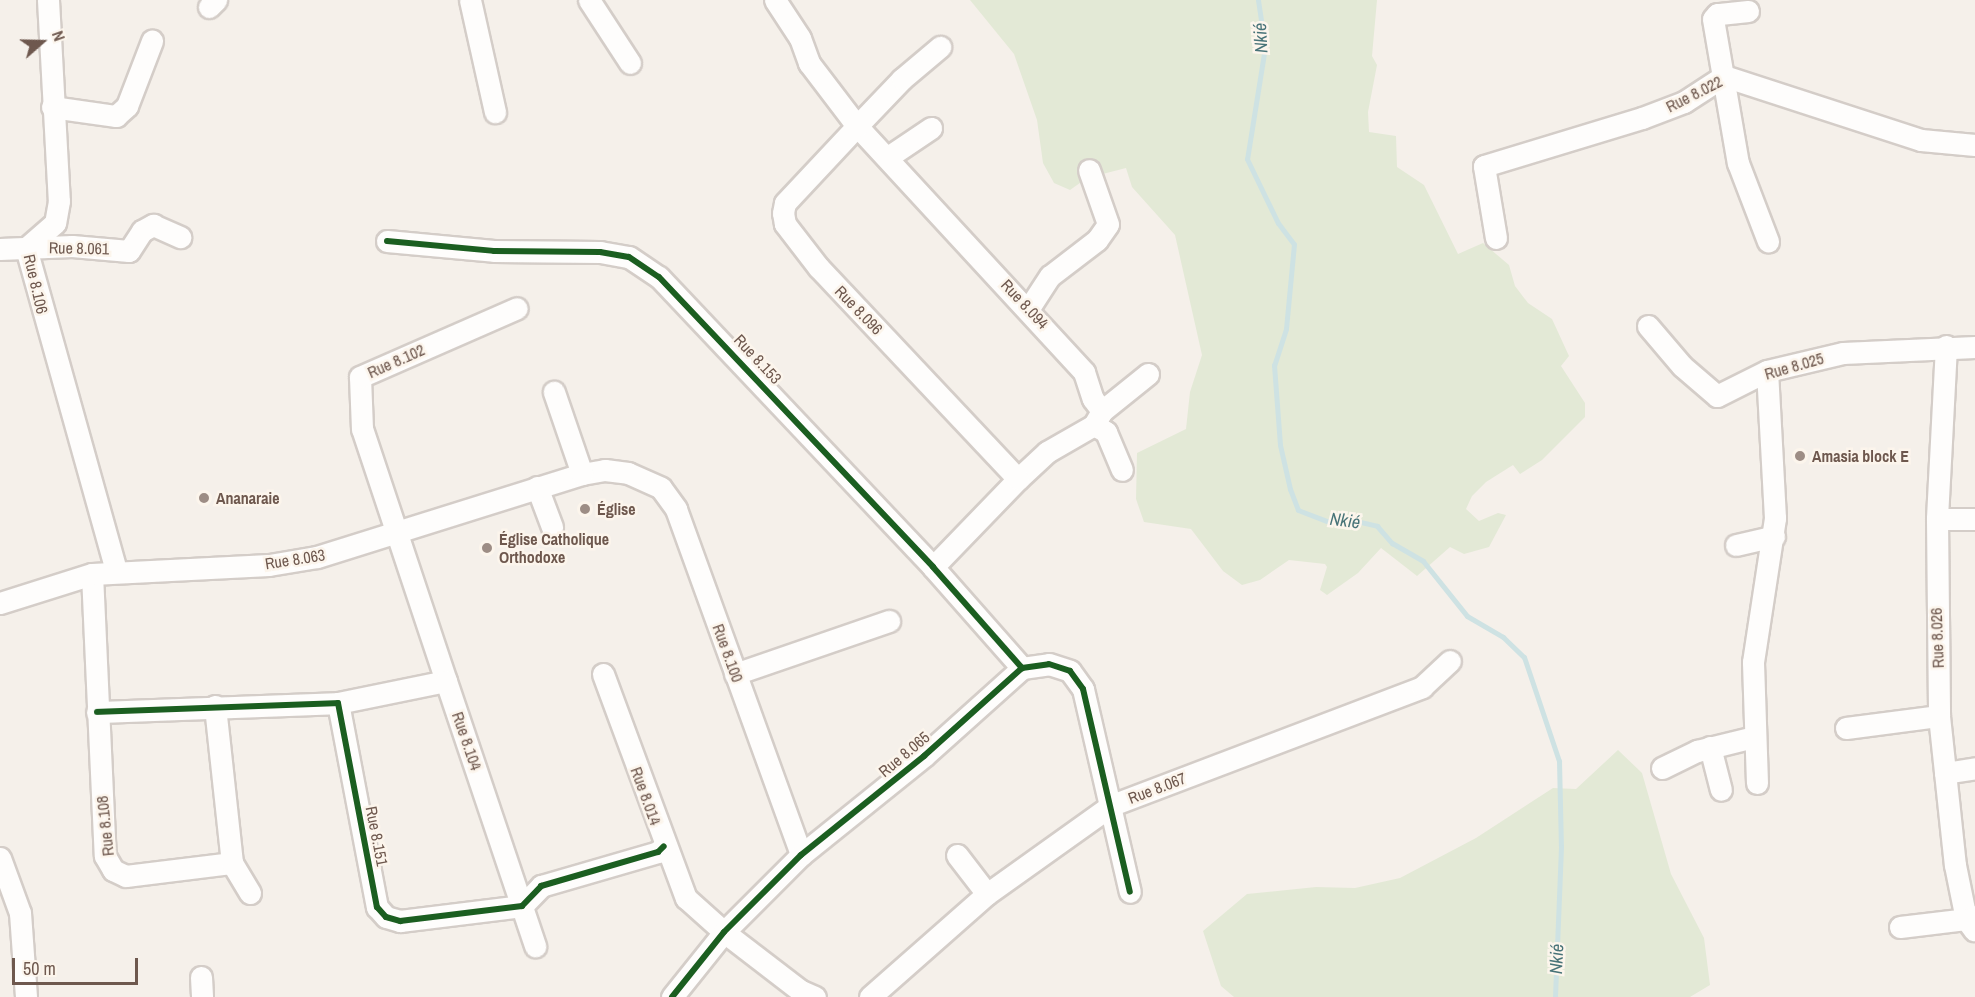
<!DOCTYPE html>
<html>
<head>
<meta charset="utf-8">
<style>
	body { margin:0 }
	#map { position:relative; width:1975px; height:997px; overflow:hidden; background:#f5f0ea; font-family:"Archivo Narrow",sans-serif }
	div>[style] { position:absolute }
	.green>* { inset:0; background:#e3e9d6 }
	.stream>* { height:5px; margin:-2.5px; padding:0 2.5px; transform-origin:2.5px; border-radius:2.5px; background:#cee2e3 }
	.roads { filter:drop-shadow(2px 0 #d4cdc8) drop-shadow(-2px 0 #d4cdc8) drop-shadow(0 2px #d4cdc8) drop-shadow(0 -2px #d4cdc8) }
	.minor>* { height:21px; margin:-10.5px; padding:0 10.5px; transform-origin:10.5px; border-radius:10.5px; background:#fefdfc }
	.cycleway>* { height:6px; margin:-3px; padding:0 3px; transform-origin:3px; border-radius:3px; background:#1b5e20 }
	.dots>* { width:16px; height:16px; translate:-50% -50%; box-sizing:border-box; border:3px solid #fcf5ec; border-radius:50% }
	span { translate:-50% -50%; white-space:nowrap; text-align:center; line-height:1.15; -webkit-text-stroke:5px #fcf5ec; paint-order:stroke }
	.street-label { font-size:16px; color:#6e584e }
	.poi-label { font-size:16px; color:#6e584e; font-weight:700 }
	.left { translate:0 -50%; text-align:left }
	.water-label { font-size:18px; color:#487378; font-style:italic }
	.north { position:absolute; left:12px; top:12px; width:60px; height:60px; -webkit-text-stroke:4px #fcf5ec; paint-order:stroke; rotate:70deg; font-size:16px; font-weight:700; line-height:24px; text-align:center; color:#6e584e }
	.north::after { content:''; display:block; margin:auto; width:21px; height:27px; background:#6e584e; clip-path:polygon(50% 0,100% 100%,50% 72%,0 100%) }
	.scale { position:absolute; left:12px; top:958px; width:126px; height:27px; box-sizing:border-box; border:3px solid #6e584e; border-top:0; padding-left:8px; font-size:18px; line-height:21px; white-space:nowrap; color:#6e584e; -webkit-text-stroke:4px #fcf5ec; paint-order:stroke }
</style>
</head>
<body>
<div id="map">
	<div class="green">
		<div style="clip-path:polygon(970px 0,1377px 0,1372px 56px,1377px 65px,1368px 112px,1369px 132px,1396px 136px,1397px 167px,1424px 185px,1458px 254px,1483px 243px,1509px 265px,1515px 286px,1528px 303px,1552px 319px,1569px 356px,1561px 366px,1585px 403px,1585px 417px,1542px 460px,1520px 474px,1513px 465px,1486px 482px,1472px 496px,1466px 509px,1479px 521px,1498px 513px,1506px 515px,1489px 547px,1464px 554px,1450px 547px,1417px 576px,1381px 548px,1358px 573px,1327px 595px,1320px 590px,1327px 567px,1325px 564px,1289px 560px,1260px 580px,1242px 585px,1223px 571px,1191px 529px,1144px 522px,1136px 499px,1137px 453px,1186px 429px,1190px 392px,1202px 355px,1175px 235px,1132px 187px,1126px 168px,1087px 178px,1070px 190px,1054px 183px,1043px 163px,1037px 120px,1014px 54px)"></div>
		<div style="clip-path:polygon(1618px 750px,1642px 773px,1671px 874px,1704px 938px,1710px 985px,1690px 997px,1234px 997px,1221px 986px,1203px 931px,1247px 894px,1316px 887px,1355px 888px,1400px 878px,1476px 838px,1553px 788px,1576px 789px)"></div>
	</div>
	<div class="stream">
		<div style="left:1258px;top:0;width:48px;rotate:81.5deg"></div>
		<div style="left:1265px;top:47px;width:113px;rotate:99.1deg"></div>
		<div style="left:1247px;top:159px;width:71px;rotate:64.2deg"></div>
		<div style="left:1278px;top:223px;width:26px;rotate:53deg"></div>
		<div style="left:1294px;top:244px;width:85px;rotate:95.4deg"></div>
		<div style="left:1286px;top:329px;width:38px;rotate:108deg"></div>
		<div style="left:1274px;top:365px;width:80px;rotate:85.7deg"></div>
		<div style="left:1280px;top:445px;width:45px;rotate:77.2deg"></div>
		<div style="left:1290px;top:489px;width:22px;rotate:69deg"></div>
		<div style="left:1298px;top:510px;width:31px;rotate:21deg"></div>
		<div style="left:1327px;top:521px;width:25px;rotate:-2deg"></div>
		<div style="left:1352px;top:520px;width:26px;rotate:13deg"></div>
		<div style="left:1377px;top:526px;width:23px;rotate:49deg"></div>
		<div style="left:1392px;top:543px;width:36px;rotate:30deg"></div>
		<div style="left:1423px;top:561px;width:70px;rotate:51.3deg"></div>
		<div style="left:1467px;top:616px;width:42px;rotate:30.3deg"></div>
		<div style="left:1503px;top:637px;width:29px;rotate:44deg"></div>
		<div style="left:1524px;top:657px;width:110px;rotate:71.4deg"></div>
		<div style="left:1559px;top:761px;width:86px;rotate:88.7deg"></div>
		<div style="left:1561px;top:847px;width:150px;rotate:92.3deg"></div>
	</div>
	<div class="roads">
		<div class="minor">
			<div style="left:48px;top:0;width:201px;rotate:86.9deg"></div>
			<div style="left:59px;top:201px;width:22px;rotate:100deg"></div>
			<div style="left:55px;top:223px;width:38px;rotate:139deg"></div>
			<div style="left:26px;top:248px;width:335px;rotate:74.4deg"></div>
			<div style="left:470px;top:0;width:115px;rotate:77.4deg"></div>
			<div style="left:589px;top:0;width:75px;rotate:56.9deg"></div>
			<div style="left:775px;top:0;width:45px;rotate:56.7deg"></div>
			<div style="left:800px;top:38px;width:27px;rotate:70deg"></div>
			<div style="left:809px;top:63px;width:79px;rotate:52.7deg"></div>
			<div style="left:857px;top:126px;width:335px;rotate:47.3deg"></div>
			<div style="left:1084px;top:372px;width:28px;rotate:72deg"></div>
			<div style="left:1093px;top:399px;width:15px;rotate:53deg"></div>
			<div style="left:1102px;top:411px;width:16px;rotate:120deg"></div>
			<div style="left:1094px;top:425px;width:54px;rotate:150.1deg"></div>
			<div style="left:1047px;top:452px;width:40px;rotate:137deg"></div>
			<div style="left:209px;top:7px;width:10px;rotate:-45deg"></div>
			<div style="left:1748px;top:11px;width:31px;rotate:174deg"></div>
			<div style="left:1717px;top:14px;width:6px;rotate:129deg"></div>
			<div style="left:1713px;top:19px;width:146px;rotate:80.2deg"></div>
			<div style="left:1738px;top:163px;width:84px;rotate:69deg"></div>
			<div style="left:52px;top:107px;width:65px;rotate:8deg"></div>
			<div style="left:116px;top:116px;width:15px;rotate:-42deg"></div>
			<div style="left:127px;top:106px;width:70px;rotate:-69deg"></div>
			<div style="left:888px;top:157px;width:52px;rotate:-34deg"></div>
			<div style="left:1496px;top:238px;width:73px;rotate:-99.5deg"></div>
			<div style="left:1484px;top:166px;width:165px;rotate:-16.9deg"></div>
			<div style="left:1642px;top:118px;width:45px;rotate:-20.9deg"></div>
			<div style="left:1684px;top:102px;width:48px;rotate:-33deg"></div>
			<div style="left:1724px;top:76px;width:207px;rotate:18deg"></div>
			<div style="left:1921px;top:140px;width:54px;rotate:5.3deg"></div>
			<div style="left:387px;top:241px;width:107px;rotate:5.3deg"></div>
			<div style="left:494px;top:251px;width:106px;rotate:0.5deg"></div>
			<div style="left:600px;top:252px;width:29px;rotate:10deg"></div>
			<div style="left:629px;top:257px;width:36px;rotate:34deg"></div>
			<div style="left:659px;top:277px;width:399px;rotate:46.6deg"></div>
			<div style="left:933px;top:567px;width:135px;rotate:48.6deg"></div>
			<div style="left:0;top:249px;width:72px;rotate:-2.4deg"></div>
			<div style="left:72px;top:246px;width:57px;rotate:5deg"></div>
			<div style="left:129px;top:251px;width:24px;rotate:-57deg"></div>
			<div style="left:142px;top:231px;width:13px;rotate:-29deg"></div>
			<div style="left:153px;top:225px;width:30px;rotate:24deg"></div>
			<div style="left:1029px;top:308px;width:38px;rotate:-57deg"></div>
			<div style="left:1050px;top:276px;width:59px;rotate:-37.5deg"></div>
			<div style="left:1097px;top:240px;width:19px;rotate:-55deg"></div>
			<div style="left:1108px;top:224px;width:57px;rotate:-109.4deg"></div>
			<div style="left:1648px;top:326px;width:52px;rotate:49.6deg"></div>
			<div style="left:1682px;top:366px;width:46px;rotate:40.6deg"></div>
			<div style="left:1717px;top:396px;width:56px;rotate:-26.6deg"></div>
			<div style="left:1767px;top:371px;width:78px;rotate:-13.3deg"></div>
			<div style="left:1843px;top:353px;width:132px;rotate:-2.6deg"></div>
			<div style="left:1946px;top:346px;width:173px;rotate:93deg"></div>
			<div style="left:1937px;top:519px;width:197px;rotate:89.4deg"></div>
			<div style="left:1939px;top:716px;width:150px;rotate:83.9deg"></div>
			<div style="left:1955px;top:865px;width:55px;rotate:78.5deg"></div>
			<div style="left:1966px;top:919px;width:9px;rotate:-18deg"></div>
			<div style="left:1102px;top:411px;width:59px;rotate:-38.8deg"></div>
			<div style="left:1094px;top:425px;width:14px;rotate:30deg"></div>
			<div style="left:1106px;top:432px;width:41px;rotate:67.2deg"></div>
			<div style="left:582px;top:474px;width:23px;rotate:-10deg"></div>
			<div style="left:605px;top:470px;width:23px;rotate:7deg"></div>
			<div style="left:628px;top:473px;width:36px;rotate:24deg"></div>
			<div style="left:661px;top:488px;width:26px;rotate:54deg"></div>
			<div style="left:676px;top:509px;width:368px;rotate:70.1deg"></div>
			<div style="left:537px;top:487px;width:43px;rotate:69.4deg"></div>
			<div style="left:1937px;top:519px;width:38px"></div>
			<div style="left:1736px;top:545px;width:39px;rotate:-13deg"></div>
			<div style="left:933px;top:567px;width:122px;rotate:-46deg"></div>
			<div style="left:1018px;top:479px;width:290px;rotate:-133.3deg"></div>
			<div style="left:819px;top:268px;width:56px;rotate:-127.7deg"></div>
			<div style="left:785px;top:224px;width:11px;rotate:-100deg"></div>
			<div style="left:783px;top:213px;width:10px;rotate:-79deg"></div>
			<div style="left:785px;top:203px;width:105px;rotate:-46.9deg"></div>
			<div style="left:857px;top:126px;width:65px;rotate:-46.2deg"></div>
			<div style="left:902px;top:79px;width:50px;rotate:-40.1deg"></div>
			<div style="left:92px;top:574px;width:282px;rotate:87.4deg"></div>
			<div style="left:105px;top:856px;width:16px;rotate:60deg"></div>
			<div style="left:113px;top:870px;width:14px;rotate:25deg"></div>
			<div style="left:126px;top:876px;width:107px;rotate:-7deg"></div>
			<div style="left:232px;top:863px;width:158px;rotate:-96.2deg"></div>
			<div style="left:0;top:603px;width:96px;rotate:-17.5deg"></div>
			<div style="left:92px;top:574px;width:177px;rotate:-2.9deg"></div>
			<div style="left:269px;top:565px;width:49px;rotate:-9.5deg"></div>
			<div style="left:317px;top:557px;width:278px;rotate:-17.4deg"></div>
			<div style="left:582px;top:474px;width:87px;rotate:-108.9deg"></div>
			<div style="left:603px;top:674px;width:239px;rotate:69.7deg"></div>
			<div style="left:686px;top:898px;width:51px;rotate:41.8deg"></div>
			<div style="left:724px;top:932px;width:97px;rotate:37.5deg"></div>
			<div style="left:801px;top:991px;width:15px;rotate:23deg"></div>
			<div style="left:735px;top:674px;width:163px;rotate:-19deg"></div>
			<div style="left:446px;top:681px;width:266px;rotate:-108.4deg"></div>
			<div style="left:362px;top:429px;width:52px;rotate:-92.2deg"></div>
			<div style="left:360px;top:377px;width:171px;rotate:-23.7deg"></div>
			<div style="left:338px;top:703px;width:110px;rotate:-11.5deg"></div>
			<div style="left:446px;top:681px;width:280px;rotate:71.4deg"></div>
			<div style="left:97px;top:712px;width:241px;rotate:-2.1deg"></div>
			<div style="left:338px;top:703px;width:208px;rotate:79.2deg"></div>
			<div style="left:377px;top:907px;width:13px;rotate:48deg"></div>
			<div style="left:386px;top:917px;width:15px;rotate:16deg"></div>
			<div style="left:400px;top:921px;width:123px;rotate:-7deg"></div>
			<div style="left:522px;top:906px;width:28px;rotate:-46deg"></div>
			<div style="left:541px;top:886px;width:122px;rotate:-16.2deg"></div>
			<div style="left:658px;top:852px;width:8px;rotate:-45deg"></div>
			<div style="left:1846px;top:728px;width:94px;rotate:-7.4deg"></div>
			<div style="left:1710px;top:747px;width:44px;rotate:75.7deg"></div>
			<div style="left:1662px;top:768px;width:39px;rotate:-26deg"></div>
			<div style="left:1697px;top:751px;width:59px;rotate:-13.8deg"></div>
			<div style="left:1945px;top:773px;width:30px;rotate:-9deg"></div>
			<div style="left:1757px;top:783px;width:121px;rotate:-91.9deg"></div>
			<div style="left:1753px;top:662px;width:146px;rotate:-81.3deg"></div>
			<div style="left:1775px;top:518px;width:147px;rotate:-93.1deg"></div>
			<div style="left:957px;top:855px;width:49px;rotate:52.4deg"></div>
			<div style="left:0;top:858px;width:59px;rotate:70deg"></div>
			<div style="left:20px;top:913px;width:84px;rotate:85.9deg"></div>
			<div style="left:232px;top:863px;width:35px;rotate:59deg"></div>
			<div style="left:1900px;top:927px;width:66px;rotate:-6.9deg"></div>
			<div style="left:1966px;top:919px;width:14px;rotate:54deg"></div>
			<div style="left:201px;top:977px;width:20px;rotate:87deg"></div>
			<div style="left:672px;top:997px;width:83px;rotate:-51.3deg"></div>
			<div style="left:724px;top:932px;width:109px;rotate:-45deg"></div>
			<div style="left:801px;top:855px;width:158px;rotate:-38.8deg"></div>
			<div style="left:924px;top:756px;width:132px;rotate:-41.9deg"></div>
			<div style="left:1022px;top:668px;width:27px;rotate:-8deg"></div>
			<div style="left:1049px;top:664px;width:22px;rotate:18deg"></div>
			<div style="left:1070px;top:671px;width:22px;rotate:54deg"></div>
			<div style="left:1083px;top:689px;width:208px;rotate:77deg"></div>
			<div style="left:870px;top:997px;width:156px;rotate:-41.4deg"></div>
			<div style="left:987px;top:894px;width:153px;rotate:-35.5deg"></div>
			<div style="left:1112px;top:805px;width:332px;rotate:-20.8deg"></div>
			<div style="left:1422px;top:687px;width:38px;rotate:-43deg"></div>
		</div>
	</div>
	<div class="cycleway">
		<div style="left:387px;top:241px;width:107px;rotate:5.3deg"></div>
		<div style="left:494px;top:251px;width:106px;rotate:0.5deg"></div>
		<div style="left:600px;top:252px;width:29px;rotate:10deg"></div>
		<div style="left:629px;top:257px;width:36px;rotate:34deg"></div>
		<div style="left:659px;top:277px;width:399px;rotate:46.6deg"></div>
		<div style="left:933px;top:567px;width:135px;rotate:48.6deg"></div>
		<div style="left:97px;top:712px;width:241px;rotate:-2.1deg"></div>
		<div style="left:338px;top:703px;width:208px;rotate:79.2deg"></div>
		<div style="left:377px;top:907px;width:13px;rotate:48deg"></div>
		<div style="left:386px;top:917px;width:15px;rotate:16deg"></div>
		<div style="left:400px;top:921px;width:123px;rotate:-7deg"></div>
		<div style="left:522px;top:906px;width:28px;rotate:-46deg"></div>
		<div style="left:541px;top:886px;width:122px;rotate:-16.2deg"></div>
		<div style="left:658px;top:852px;width:8px;rotate:-45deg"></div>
		<div style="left:672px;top:997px;width:83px;rotate:-51.3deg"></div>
		<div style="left:724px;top:932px;width:109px;rotate:-45deg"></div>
		<div style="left:801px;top:855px;width:158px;rotate:-38.8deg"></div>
		<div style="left:924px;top:756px;width:132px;rotate:-41.9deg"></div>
		<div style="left:1022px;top:668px;width:27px;rotate:-8deg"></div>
		<div style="left:1049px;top:664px;width:22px;rotate:18deg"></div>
		<div style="left:1070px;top:671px;width:22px;rotate:54deg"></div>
		<div style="left:1083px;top:689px;width:208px;rotate:77deg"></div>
	</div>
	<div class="dots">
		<div style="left:1800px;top:456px;background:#9d8d85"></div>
		<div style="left:204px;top:498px;background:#9d8d85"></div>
		<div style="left:585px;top:509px;background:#9d8d85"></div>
		<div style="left:487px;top:548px;background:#9d8d85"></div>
	</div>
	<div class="street-label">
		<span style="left:1694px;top:94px;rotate:-27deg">Rue 8.022</span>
		<span style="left:79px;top:248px;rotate:1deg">Rue 8.061</span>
		<span style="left:36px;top:284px;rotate:77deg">Rue 8.106</span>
		<span style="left:1025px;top:304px;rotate:47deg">Rue 8.094</span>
		<span style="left:859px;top:310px;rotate:46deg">Rue 8.096</span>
		<span style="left:758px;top:359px;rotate:47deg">Rue 8.153</span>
		<span style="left:396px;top:361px;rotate:-24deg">Rue 8.102</span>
		<span style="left:1794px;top:366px;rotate:-16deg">Rue 8.025</span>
		<span style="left:295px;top:559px;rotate:-9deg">Rue 8.063</span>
		<span style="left:1937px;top:638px;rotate:-92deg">Rue 8.026</span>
		<span style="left:728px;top:653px;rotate:70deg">Rue 8.100</span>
		<span style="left:467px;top:741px;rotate:71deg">Rue 8.104</span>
		<span style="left:904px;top:754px;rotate:-40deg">Rue 8.065</span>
		<span style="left:1157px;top:788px;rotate:-21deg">Rue 8.067</span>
		<span style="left:646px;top:796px;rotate:70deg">Rue 8.014</span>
		<span style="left:105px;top:826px;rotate:-96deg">Rue 8.108</span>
		<span style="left:377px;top:836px;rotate:79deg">Rue 8.151</span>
	</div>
	<div class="poi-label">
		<span class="left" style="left:1812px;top:456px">Amasia block E</span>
		<span class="left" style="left:216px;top:498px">Ananaraie</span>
		<span class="left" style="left:597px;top:509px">Église</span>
		<span class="left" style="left:499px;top:548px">Église Catholique<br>Orthodoxe</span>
	</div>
	<div class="water-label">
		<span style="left:1261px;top:38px;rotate:-93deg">Nkié</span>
		<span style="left:1345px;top:521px;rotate:7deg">Nkié</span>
		<span style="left:1557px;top:959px;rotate:-88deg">Nkié</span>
	</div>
	<div class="north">N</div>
	<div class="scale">50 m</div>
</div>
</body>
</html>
